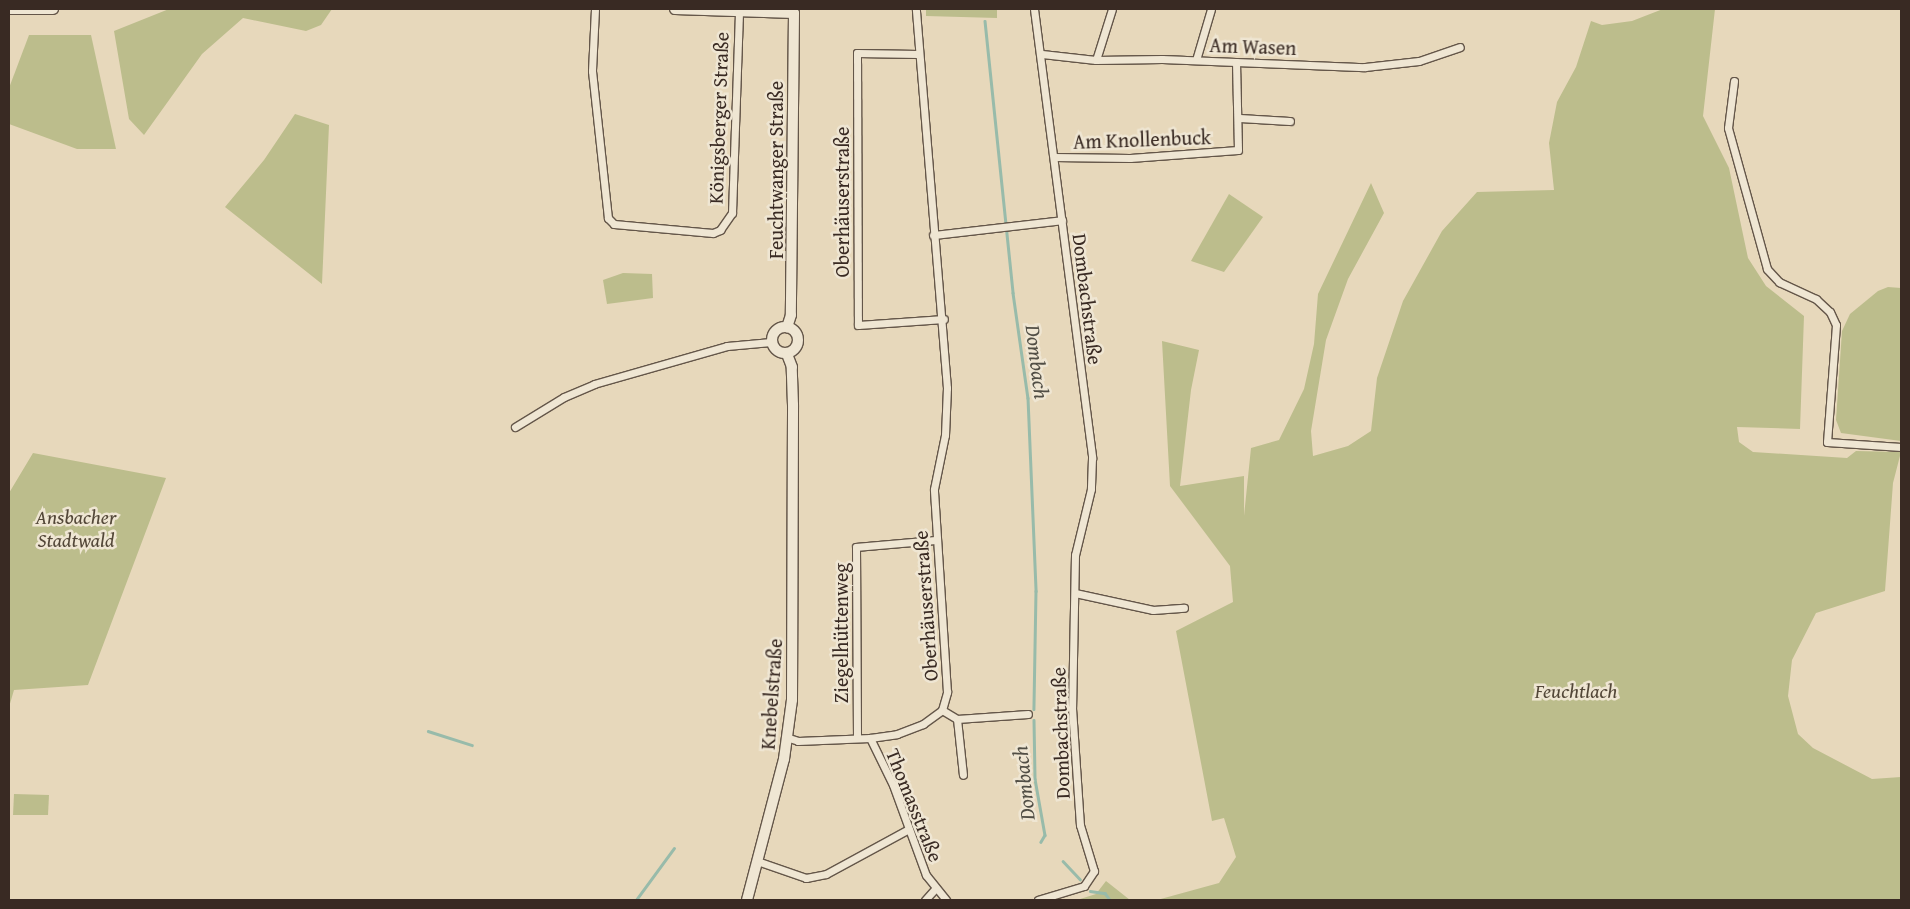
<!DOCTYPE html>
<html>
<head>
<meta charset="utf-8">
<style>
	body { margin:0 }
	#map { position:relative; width:1910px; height:909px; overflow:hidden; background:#e7d8bb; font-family:"Gentium Book Plus",serif }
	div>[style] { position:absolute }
	.green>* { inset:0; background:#bcbd8c }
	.stream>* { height:2.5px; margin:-1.25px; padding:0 1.25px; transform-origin:1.25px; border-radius:1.25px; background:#98bbaa }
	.roads { filter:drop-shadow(1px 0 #645649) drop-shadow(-1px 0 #645649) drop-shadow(0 1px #645649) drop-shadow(0 -1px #645649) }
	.minor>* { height:7px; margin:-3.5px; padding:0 3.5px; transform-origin:3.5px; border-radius:3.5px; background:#efe6d3 }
	.secondary>* { height:10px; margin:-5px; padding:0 5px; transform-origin:5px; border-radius:5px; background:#efe6d3 }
	.secondary>.ring { margin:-5px; padding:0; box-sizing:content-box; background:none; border:10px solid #efe6d3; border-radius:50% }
	span { translate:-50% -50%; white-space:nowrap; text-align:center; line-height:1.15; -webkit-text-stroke:5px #efe6d3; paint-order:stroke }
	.street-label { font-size:20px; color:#392a23 }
	.park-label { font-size:20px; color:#534738; font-style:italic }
	.water-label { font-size:21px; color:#514e45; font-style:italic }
	.frame { position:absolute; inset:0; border:10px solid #392a23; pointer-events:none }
</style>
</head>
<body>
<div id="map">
	<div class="green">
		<div style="clip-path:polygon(169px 9px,332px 9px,321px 25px,306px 31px,243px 18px,202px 54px,144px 135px,129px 119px,114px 31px)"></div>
		<div style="clip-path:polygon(926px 9px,997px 9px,997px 18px,926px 16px)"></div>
		<div style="clip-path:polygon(1663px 9px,1715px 9px,1703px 116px,1729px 168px,1748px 258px,1766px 286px,1804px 316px,1800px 429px,1737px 427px,1739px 442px,1753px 452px,1847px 458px,1856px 451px,1901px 452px,1893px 483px,1885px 591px,1816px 613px,1792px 660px,1788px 696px,1798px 734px,1813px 748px,1872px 779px,1901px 777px,1901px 900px,1157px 900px,1219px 883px,1236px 857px,1224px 818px,1212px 821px,1176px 631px,1233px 602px,1230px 566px,1170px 486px,1162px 341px,1199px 350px,1191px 390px,1180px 486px,1244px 476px,1244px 516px,1251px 448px,1279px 440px,1304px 389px,1314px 344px,1318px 294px,1371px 183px,1384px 213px,1348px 279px,1326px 340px,1311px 431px,1313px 456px,1348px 446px,1371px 431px,1377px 378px,1403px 301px,1442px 231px,1477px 192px,1554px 190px,1549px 143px,1557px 102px,1576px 67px,1591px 21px,1602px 25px,1632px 21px)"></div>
		<div style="clip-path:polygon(29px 35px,91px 35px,116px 149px,77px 149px,9px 124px,9px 88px)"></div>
		<div style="clip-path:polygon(295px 114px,329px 125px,322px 284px,225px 207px,264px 160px)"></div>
		<div style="clip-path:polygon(1229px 194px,1263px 217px,1224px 272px,1191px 261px)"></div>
		<div style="clip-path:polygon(623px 273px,652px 274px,653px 298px,607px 304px,603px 280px)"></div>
		<div style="clip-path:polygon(1888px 287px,1901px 288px,1901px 441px,1841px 433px,1836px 420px,1842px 331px,1850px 314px,1878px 291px)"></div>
		<div style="clip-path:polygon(33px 453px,166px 478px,88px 685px,14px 690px,9px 707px,9px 493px)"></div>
		<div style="clip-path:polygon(14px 794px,49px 795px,48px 815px,13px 815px)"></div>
		<div style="clip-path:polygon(1106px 881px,1130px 900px,1077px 900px,1096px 894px)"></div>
	</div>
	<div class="stream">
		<div style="left:985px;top:21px;width:273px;rotate:84.1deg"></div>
		<div style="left:1013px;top:293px;width:106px;rotate:81.9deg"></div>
		<div style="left:1028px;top:398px;width:193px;rotate:87.6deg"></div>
		<div style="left:1036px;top:591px;width:118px;rotate:91deg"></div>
		<div style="left:1034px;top:720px;width:59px;rotate:89deg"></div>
		<div style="left:1035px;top:779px;width:57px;rotate:79.9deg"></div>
		<div style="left:1045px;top:835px;width:8px;rotate:120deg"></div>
		<div style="left:428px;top:731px;width:46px;rotate:17.7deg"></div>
		<div style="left:1063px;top:861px;width:25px;rotate:47deg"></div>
		<div style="left:1090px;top:891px;width:15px;rotate:8deg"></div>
		<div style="left:1105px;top:893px;width:9px;rotate:54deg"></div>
		<div style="left:636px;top:900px;width:64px;rotate:-53.8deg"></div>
	</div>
	<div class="roads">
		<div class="minor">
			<div style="left:595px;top:9px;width:62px;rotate:92.8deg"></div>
			<div style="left:592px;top:71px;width:148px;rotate:83.8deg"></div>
			<div style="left:608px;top:218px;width:8px;rotate:45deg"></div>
			<div style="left:614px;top:224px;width:99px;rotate:5.2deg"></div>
			<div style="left:713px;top:233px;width:8px;rotate:-23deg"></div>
			<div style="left:720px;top:230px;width:21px;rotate:-55deg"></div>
			<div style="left:732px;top:213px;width:204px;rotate:-88deg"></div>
			<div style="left:1034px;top:9px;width:453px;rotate:82.6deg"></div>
			<div style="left:1092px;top:458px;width:31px;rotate:92deg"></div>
			<div style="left:1091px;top:489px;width:68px;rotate:103.6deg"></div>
			<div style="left:1075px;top:555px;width:153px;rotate:91.1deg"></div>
			<div style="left:1072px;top:708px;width:117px;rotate:86.1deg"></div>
			<div style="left:1080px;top:825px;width:48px;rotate:73.1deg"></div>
			<div style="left:1094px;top:871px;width:18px;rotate:124deg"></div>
			<div style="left:1084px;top:886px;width:48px;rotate:163.1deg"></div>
			<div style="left:918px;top:54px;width:61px;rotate:-179.1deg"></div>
			<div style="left:857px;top:53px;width:272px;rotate:89.8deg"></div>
			<div style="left:858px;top:325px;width:86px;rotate:-4deg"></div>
			<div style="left:1042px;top:54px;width:54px;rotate:6.3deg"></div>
			<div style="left:1096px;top:60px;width:66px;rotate:-0.9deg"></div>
			<div style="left:1162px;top:59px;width:203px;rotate:2.3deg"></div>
			<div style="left:1365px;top:67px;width:54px;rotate:-6.3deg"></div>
			<div style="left:1419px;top:61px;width:43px;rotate:-18.9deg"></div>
			<div style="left:1096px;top:60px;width:53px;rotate:-72.6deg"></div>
			<div style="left:1196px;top:60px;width:53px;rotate:-73.6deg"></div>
			<div style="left:1734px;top:81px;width:47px;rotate:97.3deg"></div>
			<div style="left:1728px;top:128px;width:146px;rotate:74.5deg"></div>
			<div style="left:1767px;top:269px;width:18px;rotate:47deg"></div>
			<div style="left:1779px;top:282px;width:41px;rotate:24.7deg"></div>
			<div style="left:1816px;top:299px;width:19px;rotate:43deg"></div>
			<div style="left:1830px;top:312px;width:14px;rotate:65deg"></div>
			<div style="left:1836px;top:325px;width:117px;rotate:94.4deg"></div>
			<div style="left:1827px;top:442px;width:74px;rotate:3.9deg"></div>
			<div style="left:1239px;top:118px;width:51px;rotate:3.4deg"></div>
			<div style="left:1054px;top:157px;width:76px;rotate:0.8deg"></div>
			<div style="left:1130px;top:158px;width:108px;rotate:-4.2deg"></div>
			<div style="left:1238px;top:150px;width:88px;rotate:-91.3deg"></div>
			<div style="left:933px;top:235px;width:130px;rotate:-6.6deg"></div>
			<div style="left:515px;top:427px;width:57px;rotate:-31.5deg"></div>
			<div style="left:564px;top:397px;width:33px;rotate:-23deg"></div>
			<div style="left:594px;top:384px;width:138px;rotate:-15.9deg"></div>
			<div style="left:727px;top:346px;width:44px;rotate:-5.2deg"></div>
			<div style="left:1075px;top:593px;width:80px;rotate:12.3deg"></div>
			<div style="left:1153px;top:610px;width:31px;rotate:-4deg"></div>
			<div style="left:942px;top:710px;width:17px;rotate:31deg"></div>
			<div style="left:957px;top:719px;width:56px;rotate:83.9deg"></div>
			<div style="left:957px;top:719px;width:71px;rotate:-4deg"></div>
			<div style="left:789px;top:738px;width:9px;rotate:18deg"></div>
			<div style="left:798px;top:741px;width:72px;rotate:-2.4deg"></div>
			<div style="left:870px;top:738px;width:52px;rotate:63.9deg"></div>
			<div style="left:893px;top:785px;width:96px;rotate:69.9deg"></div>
			<div style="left:926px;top:875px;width:32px;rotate:51deg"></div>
			<div style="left:857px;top:738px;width:191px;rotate:-90.3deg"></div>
			<div style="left:856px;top:547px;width:79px;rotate:-5.1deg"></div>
			<div style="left:870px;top:738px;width:27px;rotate:-8deg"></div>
			<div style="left:897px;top:734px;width:28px;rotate:-21deg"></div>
			<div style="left:923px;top:724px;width:24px;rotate:-36deg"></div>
			<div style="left:942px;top:710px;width:19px;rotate:-74deg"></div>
			<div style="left:947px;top:692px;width:203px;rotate:-93.7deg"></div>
			<div style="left:934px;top:489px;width:55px;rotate:-78.5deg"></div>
			<div style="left:945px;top:435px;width:47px;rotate:-87.6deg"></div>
			<div style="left:947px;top:388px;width:380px;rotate:-94.7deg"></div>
			<div style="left:757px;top:861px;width:52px;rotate:19.1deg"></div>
			<div style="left:806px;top:878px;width:20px;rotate:-11deg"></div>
			<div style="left:826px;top:874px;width:94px;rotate:-28.5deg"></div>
			<div style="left:925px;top:900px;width:15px;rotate:-48deg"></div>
		</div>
		<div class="secondary">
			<div style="left:9px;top:9px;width:44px"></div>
			<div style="left:675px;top:9px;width:119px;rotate:1.9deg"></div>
			<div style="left:794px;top:13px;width:302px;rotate:90.6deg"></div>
			<div style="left:791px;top:315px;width:13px;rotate:108deg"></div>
			<div class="ring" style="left:772px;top:327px;width:16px;height:16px"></div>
			<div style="left:747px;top:900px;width:146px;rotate:-75.3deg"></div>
			<div style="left:784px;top:759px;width:60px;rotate:-82.3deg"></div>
			<div style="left:792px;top:700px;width:295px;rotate:-89.8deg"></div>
			<div style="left:793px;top:405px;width:38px;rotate:-92deg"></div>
			<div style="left:792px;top:367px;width:14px;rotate:-111deg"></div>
		</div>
	</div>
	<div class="street-label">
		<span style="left:1253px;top:46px;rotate:2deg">Am Wasen</span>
		<span style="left:718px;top:118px;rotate:-88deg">Königsberger Straße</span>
		<span style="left:1142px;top:139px;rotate:-2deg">Am Knollenbuck</span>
		<span style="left:775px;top:170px;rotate:-90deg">Feuchtwanger Straße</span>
		<span style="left:841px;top:202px;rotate:-90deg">Oberhäuserstraße</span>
		<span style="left:1088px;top:299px;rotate:83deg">Dombachstraße</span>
		<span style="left:925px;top:606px;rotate:-94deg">Oberhäuserstraße</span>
		<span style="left:840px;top:633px;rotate:-90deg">Ziegelhüttenweg</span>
		<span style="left:771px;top:694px;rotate:-86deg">Knebelstraße</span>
		<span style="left:1060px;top:733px;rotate:-92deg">Dombachstraße</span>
		<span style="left:915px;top:805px;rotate:68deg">Thomasstraße</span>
	</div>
	<div class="park-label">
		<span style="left:76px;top:528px">Ansbacher<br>Stadtwald</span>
		<span style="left:1576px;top:690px">Feuchtlach</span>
	</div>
	<div class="water-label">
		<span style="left:1037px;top:362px;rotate:83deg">Dombach</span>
		<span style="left:1024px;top:783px;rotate:-96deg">Dombach</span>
	</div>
	<div class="frame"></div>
</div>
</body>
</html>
